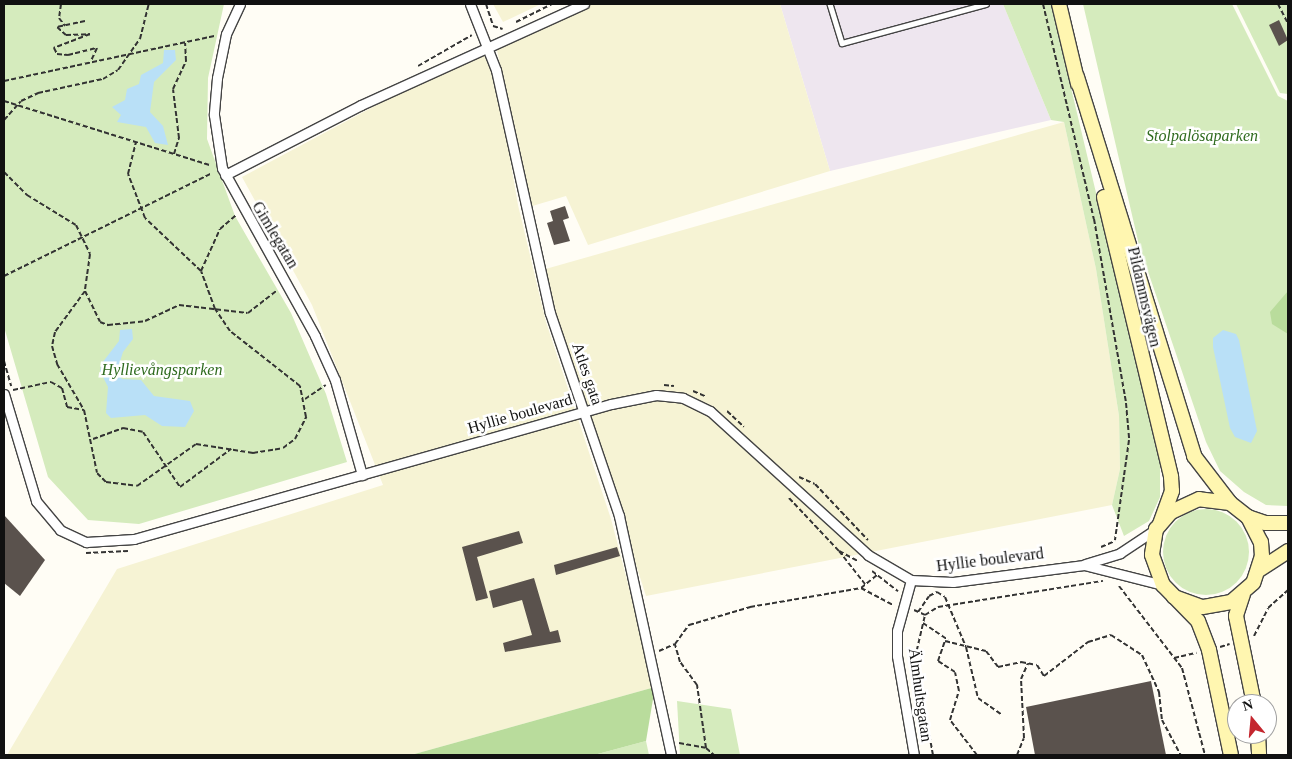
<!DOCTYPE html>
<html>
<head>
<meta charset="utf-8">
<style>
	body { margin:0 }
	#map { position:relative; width:1292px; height:759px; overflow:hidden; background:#fffdf5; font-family:"Times New Roman",serif }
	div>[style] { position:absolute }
	.industrial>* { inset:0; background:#eee6ef }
	.farmland>* { inset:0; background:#f6f3d4 }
	.green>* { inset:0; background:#d5ebbd }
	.round { border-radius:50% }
	.forest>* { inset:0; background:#b9dc9c }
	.water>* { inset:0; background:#b9e0f7 }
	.building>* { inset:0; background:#5a524d }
	.path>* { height:2px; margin-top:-1px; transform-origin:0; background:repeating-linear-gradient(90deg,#333 0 5px,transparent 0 7.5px) }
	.roads { filter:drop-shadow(1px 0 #444) drop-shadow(-1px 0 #444) drop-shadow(0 1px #444) drop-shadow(0 -1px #444) }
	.lane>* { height:4.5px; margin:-2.25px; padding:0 2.25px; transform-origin:2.25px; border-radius:2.25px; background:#fff }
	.street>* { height:9px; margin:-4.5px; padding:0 4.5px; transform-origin:4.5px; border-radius:4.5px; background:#fff }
	.secondary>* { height:14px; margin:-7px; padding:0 7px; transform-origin:7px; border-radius:7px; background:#fff6b0 }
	span { translate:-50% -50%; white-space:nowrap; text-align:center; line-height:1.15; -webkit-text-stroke:5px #fff; paint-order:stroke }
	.park-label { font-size:16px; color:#2f6b1f; font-style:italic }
	.street-label { font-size:16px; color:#111 }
	.frame { position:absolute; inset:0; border:5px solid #111; pointer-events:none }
	.north { position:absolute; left:1227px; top:694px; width:50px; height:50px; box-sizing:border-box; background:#fff; border:1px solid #a0a0a0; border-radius:50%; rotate:343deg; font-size:14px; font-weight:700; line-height:20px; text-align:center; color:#111 }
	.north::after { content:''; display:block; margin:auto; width:18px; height:22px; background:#c4262e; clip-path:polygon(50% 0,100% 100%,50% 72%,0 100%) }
</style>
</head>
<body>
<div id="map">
	<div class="industrial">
		<div style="clip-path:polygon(780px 4px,1003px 4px,1051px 120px,830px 171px)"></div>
	</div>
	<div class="farmland">
		<div style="clip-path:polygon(493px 4px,541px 4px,503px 22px)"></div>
		<div style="clip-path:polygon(585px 4px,780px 4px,830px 171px,588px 245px,566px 196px,529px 207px,497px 50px,503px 42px)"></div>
		<div style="clip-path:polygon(484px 53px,494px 65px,518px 205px,546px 322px,611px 519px,655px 687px,411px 755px,7px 755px,117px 569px,383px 485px,312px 305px,242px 177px,472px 54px)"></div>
		<div style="clip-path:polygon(1064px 122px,1096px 269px,1119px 416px,1120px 469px,1112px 505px,646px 596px,542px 270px)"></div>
	</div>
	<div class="green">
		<div style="clip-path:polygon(4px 4px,224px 4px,208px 78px,207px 139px,235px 216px,291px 313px,326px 394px,347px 462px,139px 524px,88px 520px,48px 477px,4px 327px)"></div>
		<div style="clip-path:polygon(1003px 4px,1051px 4px,1160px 461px,1160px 497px,1149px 521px,1124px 536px,1112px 505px,1120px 469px,1119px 416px,1096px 269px,1064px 122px,1051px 120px)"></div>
		<div style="clip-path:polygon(1083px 4px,1232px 4px,1278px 96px,1288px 101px,1288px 506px,1266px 505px,1244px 492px,1220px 471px,1206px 442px,1139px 245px)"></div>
		<div style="clip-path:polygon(1236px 4px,1288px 4px,1288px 94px,1280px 93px)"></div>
		<div class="round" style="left:1163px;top:509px;width:86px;height:86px"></div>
		<div style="clip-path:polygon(677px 701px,731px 709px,740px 755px,680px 755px)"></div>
		<div style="clip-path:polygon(646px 741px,649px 755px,594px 755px)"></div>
	</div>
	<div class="forest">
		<div style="clip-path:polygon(1288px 291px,1288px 334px,1272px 324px,1270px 312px)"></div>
		<div style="clip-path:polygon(655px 687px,646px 741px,594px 755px,411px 755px)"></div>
	</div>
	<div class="water">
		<div style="clip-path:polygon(164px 50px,175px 50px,176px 60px,154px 82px,150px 112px,163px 126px,168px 145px,155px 143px,146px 127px,117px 122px,121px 115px,112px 107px,125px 100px,127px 89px,139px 84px,141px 75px,163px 63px)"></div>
		<div style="clip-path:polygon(132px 329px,133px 339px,123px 352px,117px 371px,122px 379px,141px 380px,154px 396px,190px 401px,194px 411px,185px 427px,162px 426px,145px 415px,111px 418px,106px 413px,108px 387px,100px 371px,102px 363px,119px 341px,120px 330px)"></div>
		<div style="clip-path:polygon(1223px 330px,1236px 334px,1239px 340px,1257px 431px,1251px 443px,1235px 437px,1230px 428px,1213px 347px,1213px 338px)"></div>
	</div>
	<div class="building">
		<div style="clip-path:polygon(1279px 20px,1288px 40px,1279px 46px,1269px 25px)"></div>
		<div style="clip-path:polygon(565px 206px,569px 218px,563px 220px,570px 241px,554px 245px,547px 223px,553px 221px,550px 211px)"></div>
		<div style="clip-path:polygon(4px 515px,45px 560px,20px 596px,4px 583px)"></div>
		<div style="clip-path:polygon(519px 531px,523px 543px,477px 557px,488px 598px,476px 601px,462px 547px)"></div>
		<div style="clip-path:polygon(617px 547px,620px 556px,556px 575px,554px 565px)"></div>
		<div style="clip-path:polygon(534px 578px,550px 632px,558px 630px,561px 642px,505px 652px,503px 643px,532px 635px,522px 600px,493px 608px,489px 591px)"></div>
		<div style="clip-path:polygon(1151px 681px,1166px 755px,1035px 755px,1026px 707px)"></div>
	</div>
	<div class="path">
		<div style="left:61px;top:4px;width:14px;rotate:98deg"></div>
		<div style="left:59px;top:18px;width:10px;rotate:53deg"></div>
		<div style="left:486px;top:4px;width:23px;rotate:72deg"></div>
		<div style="left:493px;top:26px;width:10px;rotate:17deg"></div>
		<div style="left:1043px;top:4px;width:221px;rotate:76.7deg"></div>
		<div style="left:1094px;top:219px;width:187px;rotate:80.1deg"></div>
		<div style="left:1126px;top:403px;width:37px;rotate:85deg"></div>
		<div style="left:1129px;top:440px;width:101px;rotate:98deg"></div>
		<div style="left:1278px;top:4px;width:22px;rotate:63deg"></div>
		<div style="left:85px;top:21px;width:29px;rotate:168deg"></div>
		<div style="left:57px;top:27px;width:12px;rotate:42deg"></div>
		<div style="left:66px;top:35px;width:24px;rotate:-2deg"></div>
		<div style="left:90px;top:34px;width:39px;rotate:159deg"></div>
		<div style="left:54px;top:48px;width:7px;rotate:63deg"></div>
		<div style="left:57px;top:54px;width:11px;rotate:5deg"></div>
		<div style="left:68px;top:55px;width:30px;rotate:-14deg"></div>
		<div style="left:97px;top:48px;width:14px;rotate:115deg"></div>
		<div style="left:516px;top:22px;width:40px;rotate:-26.6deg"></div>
		<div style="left:418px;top:66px;width:62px;rotate:-29.9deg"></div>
		<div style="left:4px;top:81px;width:215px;rotate:-12.1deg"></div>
		<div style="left:4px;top:101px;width:216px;rotate:17.3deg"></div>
		<div style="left:4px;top:120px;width:25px;rotate:-48deg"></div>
		<div style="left:21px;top:101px;width:19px;rotate:-25deg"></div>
		<div style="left:38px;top:93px;width:66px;rotate:-12.2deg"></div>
		<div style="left:103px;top:79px;width:17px;rotate:-31deg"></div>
		<div style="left:118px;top:70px;width:38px;rotate:-55deg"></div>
		<div style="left:140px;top:39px;width:36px;rotate:-76deg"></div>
		<div style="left:174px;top:154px;width:17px;rotate:-73deg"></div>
		<div style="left:179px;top:138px;width:49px;rotate:-97deg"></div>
		<div style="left:173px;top:89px;width:31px;rotate:-65deg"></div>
		<div style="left:186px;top:61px;width:18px;rotate:-93deg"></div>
		<div style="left:4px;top:172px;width:33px;rotate:45deg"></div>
		<div style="left:27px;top:195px;width:57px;rotate:31.5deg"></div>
		<div style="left:76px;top:225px;width:32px;rotate:64deg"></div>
		<div style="left:90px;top:254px;width:37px;rotate:98deg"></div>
		<div style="left:85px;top:291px;width:51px;rotate:126.2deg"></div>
		<div style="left:55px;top:332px;width:14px;rotate:102deg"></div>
		<div style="left:52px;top:346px;width:19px;rotate:74deg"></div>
		<div style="left:57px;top:364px;width:53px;rotate:59.6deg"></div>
		<div style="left:84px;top:410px;width:64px;rotate:78.3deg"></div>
		<div style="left:97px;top:473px;width:13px;rotate:45deg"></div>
		<div style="left:106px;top:482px;width:31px;rotate:7deg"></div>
		<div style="left:137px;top:486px;width:72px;rotate:-35.4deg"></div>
		<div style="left:196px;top:444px;width:58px;rotate:9deg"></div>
		<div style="left:253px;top:453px;width:30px;rotate:-9deg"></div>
		<div style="left:283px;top:448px;width:15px;rotate:-37deg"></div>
		<div style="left:295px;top:439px;width:25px;rotate:-63deg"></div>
		<div style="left:306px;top:417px;width:32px;rotate:-101deg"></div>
		<div style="left:300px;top:386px;width:89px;rotate:-141.8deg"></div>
		<div style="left:230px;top:331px;width:27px;rotate:-124deg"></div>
		<div style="left:215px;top:309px;width:40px;rotate:-110.2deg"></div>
		<div style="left:201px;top:271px;width:77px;rotate:-136.6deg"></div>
		<div style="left:145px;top:218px;width:47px;rotate:-111.1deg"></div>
		<div style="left:128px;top:174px;width:33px;rotate:-76deg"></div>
		<div style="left:201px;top:271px;width:46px;rotate:-65.7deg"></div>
		<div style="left:220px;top:229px;width:21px;rotate:-41deg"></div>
		<div style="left:4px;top:276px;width:232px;rotate:-26.3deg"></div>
		<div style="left:85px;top:291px;width:34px;rotate:64deg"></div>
		<div style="left:100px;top:322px;width:9px;rotate:21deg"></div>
		<div style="left:108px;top:325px;width:37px;rotate:-6deg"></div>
		<div style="left:145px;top:321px;width:38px;rotate:-25deg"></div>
		<div style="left:179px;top:305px;width:69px;rotate:6.6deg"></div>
		<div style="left:248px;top:313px;width:37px;rotate:-38deg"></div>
		<div style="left:4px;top:361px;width:26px;rotate:74deg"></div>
		<div style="left:664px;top:385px;width:10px;rotate:6deg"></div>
		<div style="left:13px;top:390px;width:39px;rotate:-12deg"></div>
		<div style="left:51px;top:382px;width:13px;rotate:29deg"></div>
		<div style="left:62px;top:388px;width:20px;rotate:75deg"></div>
		<div style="left:67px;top:407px;width:17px;rotate:10deg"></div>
		<div style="left:693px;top:391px;width:13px;rotate:23deg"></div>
		<div style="left:305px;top:399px;width:25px;rotate:-34deg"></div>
		<div style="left:727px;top:411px;width:23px;rotate:43deg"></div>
		<div style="left:93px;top:439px;width:32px;rotate:-20deg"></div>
		<div style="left:123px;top:428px;width:20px;rotate:11deg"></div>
		<div style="left:143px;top:432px;width:66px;rotate:56.1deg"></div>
		<div style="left:180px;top:487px;width:64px;rotate:-36.7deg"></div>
		<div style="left:799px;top:477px;width:17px;rotate:24deg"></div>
		<div style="left:815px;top:484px;width:77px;rotate:46.6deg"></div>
		<div style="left:789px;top:498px;width:73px;rotate:46.7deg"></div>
		<div style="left:839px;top:551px;width:21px;rotate:28deg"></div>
		<div style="left:1101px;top:547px;width:15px;rotate:-23deg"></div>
		<div style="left:839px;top:551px;width:42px;rotate:51.8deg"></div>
		<div style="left:86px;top:553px;width:42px;rotate:-2.7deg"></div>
		<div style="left:872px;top:571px;width:33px;rotate:38deg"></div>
		<div style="left:1119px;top:586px;width:103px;rotate:52.5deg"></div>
		<div style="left:1182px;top:668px;width:90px;rotate:75.2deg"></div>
		<div style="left:861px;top:588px;width:21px;rotate:-39deg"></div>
		<div style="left:914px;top:610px;width:12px;rotate:24deg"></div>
		<div style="left:918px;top:612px;width:19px;rotate:-55deg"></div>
		<div style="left:929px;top:596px;width:9px;rotate:-27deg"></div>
		<div style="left:937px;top:592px;width:9px;rotate:32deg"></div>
		<div style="left:945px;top:597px;width:54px;rotate:67.2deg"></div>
		<div style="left:966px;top:647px;width:52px;rotate:76.8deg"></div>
		<div style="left:978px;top:698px;width:28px;rotate:35deg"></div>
		<div style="left:923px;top:623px;width:30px;rotate:34deg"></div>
		<div style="left:1254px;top:636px;width:31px;rotate:-63deg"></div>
		<div style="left:1268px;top:608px;width:27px;rotate:-42deg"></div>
		<div style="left:1220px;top:647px;width:10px;rotate:-17deg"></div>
		<div style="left:659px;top:651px;width:17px;rotate:-24deg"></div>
		<div style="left:1174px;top:658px;width:23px;rotate:-13deg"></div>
		<div style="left:679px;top:743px;width:27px;rotate:10deg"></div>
		<div style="left:706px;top:748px;width:11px;rotate:41deg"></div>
		<div style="left:706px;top:748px;width:64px;rotate:-98.1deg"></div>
		<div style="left:697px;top:685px;width:29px;rotate:-126deg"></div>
		<div style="left:680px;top:662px;width:19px;rotate:-106deg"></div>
		<div style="left:675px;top:644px;width:24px;rotate:-54deg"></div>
		<div style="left:689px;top:625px;width:64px;rotate:-16.4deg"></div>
		<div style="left:750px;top:607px;width:113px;rotate:-9.7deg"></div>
		<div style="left:861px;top:588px;width:36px;rotate:28deg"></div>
		<div style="left:933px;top:755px;width:99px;rotate:-100.5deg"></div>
		<div style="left:915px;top:658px;width:44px;rotate:-76.9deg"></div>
		<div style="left:925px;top:615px;width:15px;rotate:-32deg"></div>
		<div style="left:938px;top:607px;width:167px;rotate:-9deg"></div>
		<div style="left:977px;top:755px;width:44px;rotate:-127.6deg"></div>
		<div style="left:950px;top:720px;width:30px;rotate:-73deg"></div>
		<div style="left:959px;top:691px;width:19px;rotate:-102deg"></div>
		<div style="left:955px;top:672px;width:20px;rotate:-147deg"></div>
		<div style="left:938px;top:661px;width:21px;rotate:-71deg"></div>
		<div style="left:945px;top:641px;width:42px;rotate:13.7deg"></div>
		<div style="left:986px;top:651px;width:20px;rotate:53deg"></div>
		<div style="left:998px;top:667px;width:24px;rotate:-12deg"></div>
		<div style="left:1021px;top:662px;width:16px;rotate:11deg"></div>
		<div style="left:1037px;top:665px;width:13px;rotate:58deg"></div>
		<div style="left:1044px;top:676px;width:56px;rotate:-37.7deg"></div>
		<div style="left:1088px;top:642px;width:24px;rotate:-17deg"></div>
		<div style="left:1111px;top:635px;width:37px;rotate:33deg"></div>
		<div style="left:1142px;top:655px;width:41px;rotate:65.3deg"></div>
		<div style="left:1159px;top:692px;width:28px;rotate:84deg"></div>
		<div style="left:1162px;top:720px;width:40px;rotate:62deg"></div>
		<div style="left:1017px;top:755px;width:18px;rotate:-68deg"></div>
		<div style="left:1024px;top:738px;width:59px;rotate:-92.9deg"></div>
		<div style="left:1021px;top:679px;width:17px;rotate:-66deg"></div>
	</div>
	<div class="roads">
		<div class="lane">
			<div style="left:830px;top:4px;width:41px;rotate:72.9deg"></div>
			<div style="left:842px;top:43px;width:149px;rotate:-15.2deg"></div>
		</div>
		<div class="street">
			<div style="left:240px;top:4px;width:33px;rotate:115deg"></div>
			<div style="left:226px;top:34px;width:45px;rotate:101.6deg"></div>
			<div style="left:217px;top:78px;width:37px;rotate:95deg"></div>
			<div style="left:214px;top:115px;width:54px;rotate:81.4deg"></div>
			<div style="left:222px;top:168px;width:192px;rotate:61deg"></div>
			<div style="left:315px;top:336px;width:48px;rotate:65.6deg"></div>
			<div style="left:335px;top:380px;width:99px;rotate:74.1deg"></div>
			<div style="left:470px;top:4px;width:71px;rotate:68.5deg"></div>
			<div style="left:496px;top:70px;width:249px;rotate:77.5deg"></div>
			<div style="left:550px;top:313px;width:214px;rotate:71.2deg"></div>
			<div style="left:619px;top:516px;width:245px;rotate:77.7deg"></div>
			<div style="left:225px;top:175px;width:153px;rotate:-27.2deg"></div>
			<div style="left:361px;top:105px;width:245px;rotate:-24.4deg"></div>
			<div style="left:4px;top:394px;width:112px;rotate:73.3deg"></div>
			<div style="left:36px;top:501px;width:38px;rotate:50deg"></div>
			<div style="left:60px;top:530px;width:29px;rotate:25deg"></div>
			<div style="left:86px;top:542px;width:48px;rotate:-3.6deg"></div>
			<div style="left:134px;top:539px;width:496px;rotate:-15.8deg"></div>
			<div style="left:611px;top:404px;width:46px;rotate:-11.3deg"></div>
			<div style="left:656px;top:395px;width:27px;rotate:6deg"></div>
			<div style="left:683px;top:398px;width:30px;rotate:26deg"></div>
			<div style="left:710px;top:411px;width:214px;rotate:42.3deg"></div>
			<div style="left:868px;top:555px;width:50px;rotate:30.2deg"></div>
			<div style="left:911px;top:580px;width:42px;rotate:2.7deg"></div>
			<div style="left:953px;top:582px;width:132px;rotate:-7.4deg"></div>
			<div style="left:1084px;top:565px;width:81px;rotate:14.2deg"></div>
			<div style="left:1085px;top:564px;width:37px;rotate:-17deg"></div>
			<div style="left:1120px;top:553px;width:43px;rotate:-33.7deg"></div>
			<div style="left:911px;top:580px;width:53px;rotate:105.4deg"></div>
			<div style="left:897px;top:631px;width:25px;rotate:90deg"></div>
			<div style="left:897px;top:656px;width:100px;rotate:80.3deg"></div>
		</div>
		<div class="secondary">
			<div style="left:1059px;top:4px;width:82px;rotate:76.6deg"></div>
			<div style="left:1077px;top:77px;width:397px;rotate:72.8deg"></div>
			<div style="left:1194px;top:456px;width:59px;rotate:52.5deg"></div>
			<div style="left:1230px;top:503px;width:23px;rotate:38deg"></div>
			<div style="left:1248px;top:517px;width:28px;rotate:63deg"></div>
			<div style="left:1261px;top:542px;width:14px;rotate:86deg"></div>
			<div style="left:1262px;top:556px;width:28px;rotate:108deg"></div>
			<div style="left:1253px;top:583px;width:29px;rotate:139deg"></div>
			<div style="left:1231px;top:602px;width:29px;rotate:170deg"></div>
			<div style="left:1202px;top:607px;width:30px;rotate:-160deg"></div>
			<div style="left:1104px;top:197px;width:288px;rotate:76.5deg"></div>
			<div style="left:1171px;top:477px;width:14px;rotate:86deg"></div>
			<div style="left:1172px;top:491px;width:35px;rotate:110deg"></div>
			<div style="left:1230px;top:503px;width:31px;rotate:-173deg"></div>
			<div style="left:1199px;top:499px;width:31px;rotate:155deg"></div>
			<div style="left:1171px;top:512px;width:23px;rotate:131deg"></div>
			<div style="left:1156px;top:529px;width:26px;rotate:99deg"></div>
			<div style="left:1152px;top:555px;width:32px;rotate:70deg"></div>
			<div style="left:1163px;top:585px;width:50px;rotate:45.8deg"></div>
			<div style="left:1198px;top:621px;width:31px;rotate:69deg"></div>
			<div style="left:1209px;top:650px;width:107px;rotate:78.2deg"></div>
			<div style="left:1248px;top:517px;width:18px;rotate:19deg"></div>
			<div style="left:1265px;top:523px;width:23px"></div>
			<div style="left:1259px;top:570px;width:35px;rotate:-33deg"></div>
			<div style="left:1243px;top:594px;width:23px;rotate:108deg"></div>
			<div style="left:1236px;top:616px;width:90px;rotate:78.4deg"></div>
			<div style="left:1258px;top:734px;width:21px;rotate:87deg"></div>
		</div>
	</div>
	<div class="park-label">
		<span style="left:1202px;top:136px">Stolpalösaparken</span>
		<span style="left:162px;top:370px">Hyllievångsparken</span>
	</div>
	<div class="street-label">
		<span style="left:275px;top:235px;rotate:59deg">Gimlegatan</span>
		<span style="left:1144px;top:297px;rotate:77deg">Pildammsvägen</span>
		<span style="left:587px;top:374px;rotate:71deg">Atles gata</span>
		<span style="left:520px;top:414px;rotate:-16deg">Hyllie boulevard</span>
		<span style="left:990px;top:560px;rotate:-7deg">Hyllie boulevard</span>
		<span style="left:920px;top:695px;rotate:82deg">Älmhultsgatan</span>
	</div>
	<div class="frame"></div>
	<div class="north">N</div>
</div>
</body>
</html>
